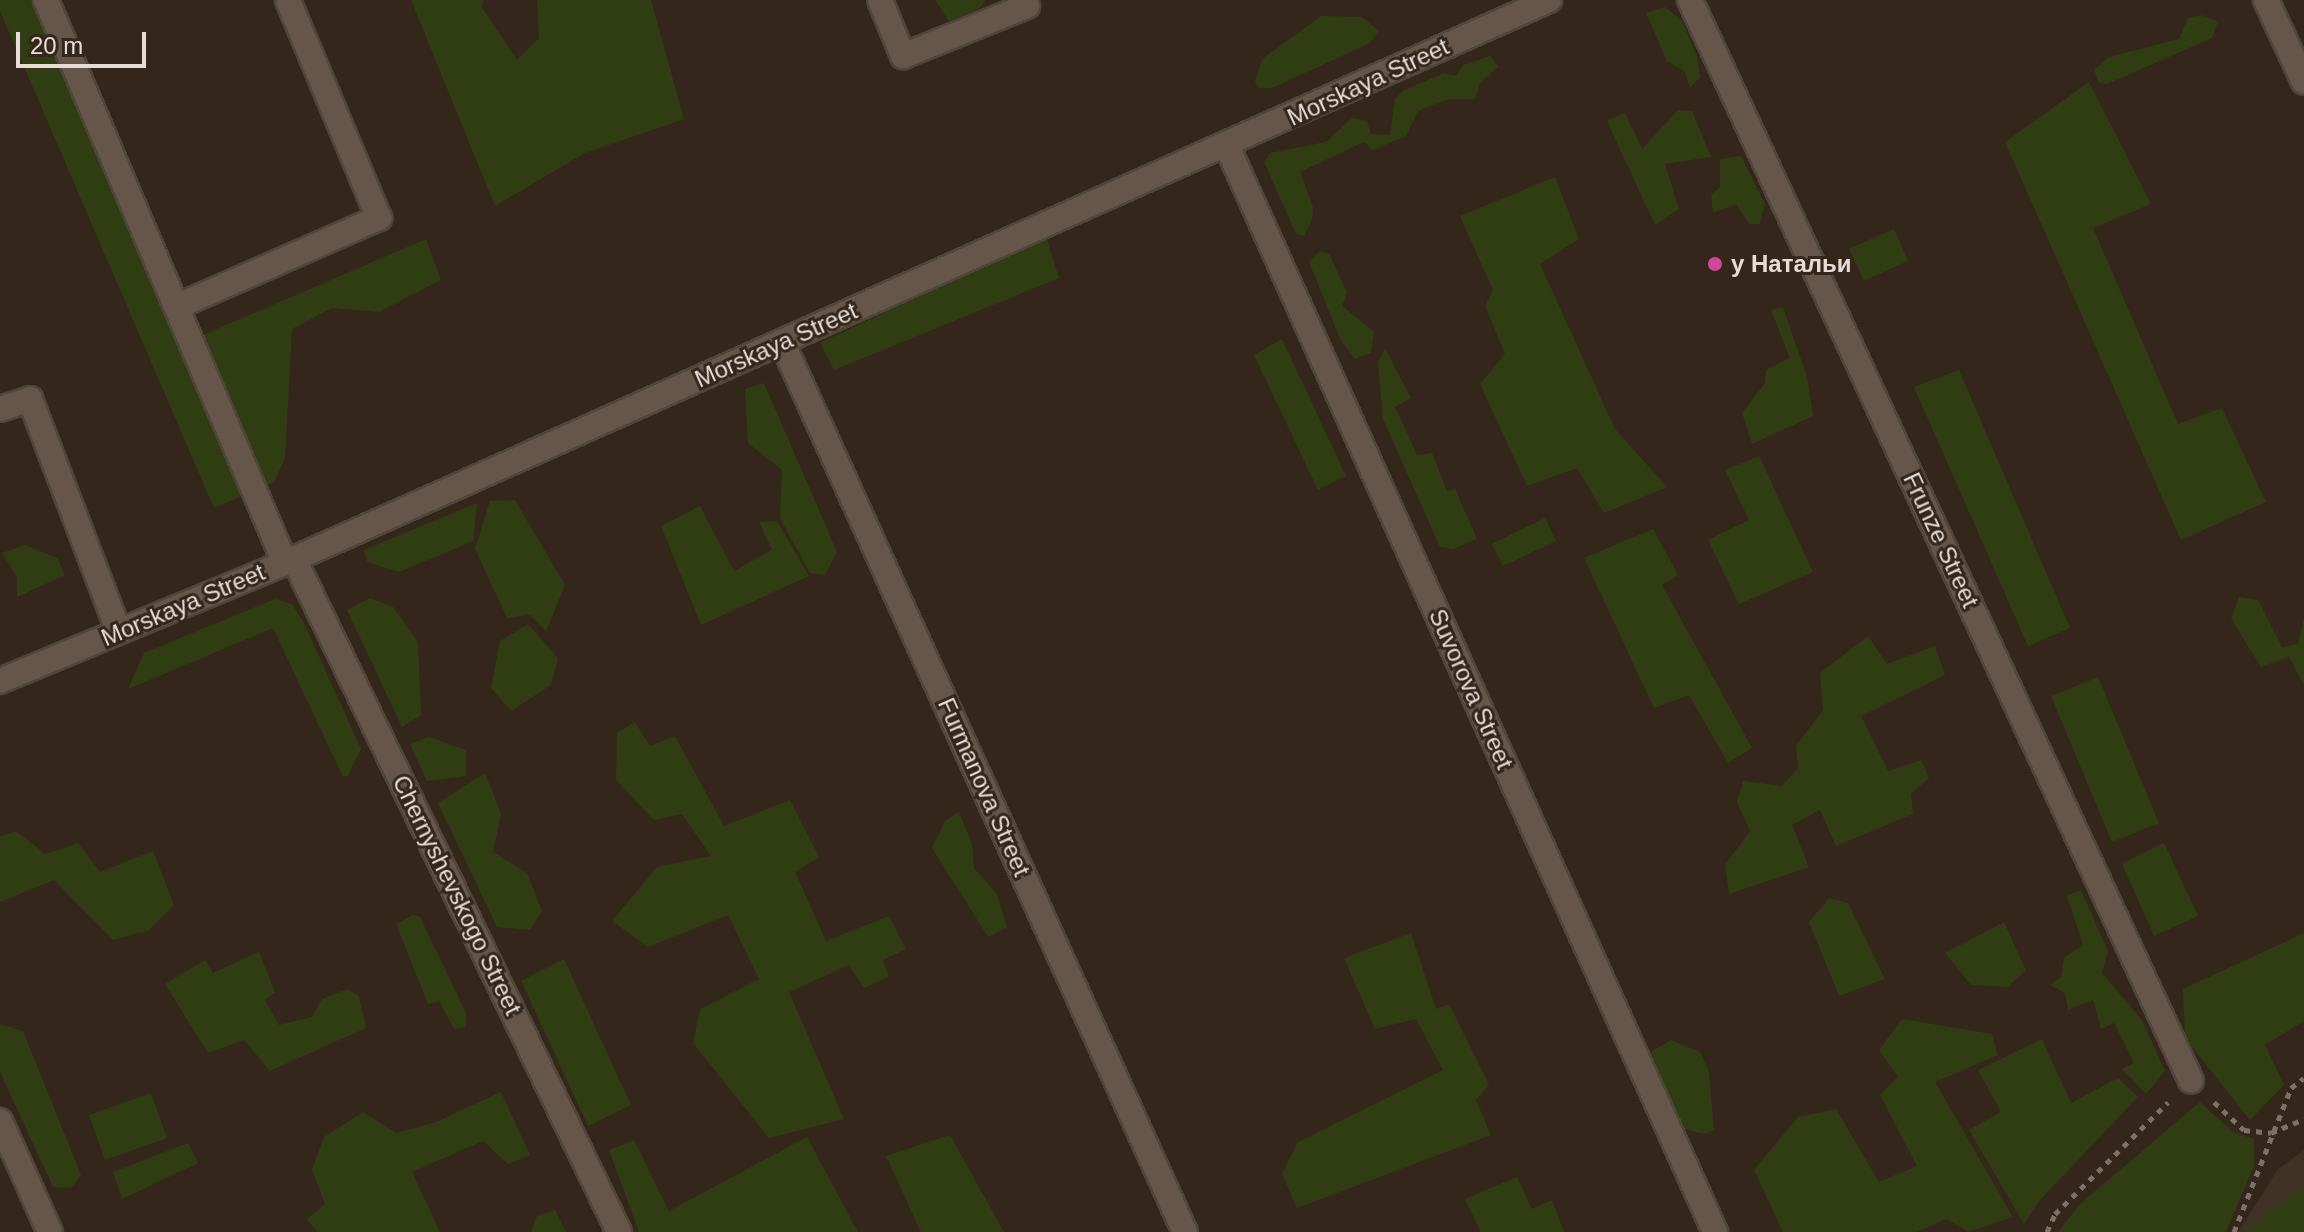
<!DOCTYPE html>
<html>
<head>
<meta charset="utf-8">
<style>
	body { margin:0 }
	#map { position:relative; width:2304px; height:1232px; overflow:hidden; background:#34261b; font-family:Helvetica,sans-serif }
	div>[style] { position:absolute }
	.commercial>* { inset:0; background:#3e3224 }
	.green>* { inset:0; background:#303d13 }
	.path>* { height:5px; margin-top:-2.5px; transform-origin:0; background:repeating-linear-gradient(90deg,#7d7067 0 6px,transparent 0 12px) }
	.roads { filter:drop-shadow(2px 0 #50453b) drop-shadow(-2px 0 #50453b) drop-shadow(0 2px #50453b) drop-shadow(0 -2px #50453b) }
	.lane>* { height:24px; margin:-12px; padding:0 12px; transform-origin:12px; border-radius:12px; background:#655649 }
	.street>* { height:24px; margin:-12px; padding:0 12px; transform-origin:12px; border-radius:12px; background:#655649 }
	.dots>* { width:22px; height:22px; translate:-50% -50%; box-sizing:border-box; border:4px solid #34261b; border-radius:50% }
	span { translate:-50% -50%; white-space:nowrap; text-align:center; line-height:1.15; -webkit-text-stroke:6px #34261b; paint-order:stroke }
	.street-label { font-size:24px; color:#e7ddd6 }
	.poi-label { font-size:24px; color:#e7ddd6; font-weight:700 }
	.left { translate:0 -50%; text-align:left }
	.scale { position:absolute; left:16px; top:32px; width:130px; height:36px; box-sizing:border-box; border:4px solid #e7ddd6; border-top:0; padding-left:10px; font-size:24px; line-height:28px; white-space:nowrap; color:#e7ddd6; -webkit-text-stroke:6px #34261b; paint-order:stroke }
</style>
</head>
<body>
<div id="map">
	<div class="commercial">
		<div style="clip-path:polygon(2304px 1150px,2304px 1232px,2238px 1232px,2278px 1169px)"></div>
	</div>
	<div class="green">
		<div style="clip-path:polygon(0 0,55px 0,198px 337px,426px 239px,441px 280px,379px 312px,332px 308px,292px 329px,285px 458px,274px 482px,214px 508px,0 11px)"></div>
		<div style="clip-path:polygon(411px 0,483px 0,482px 8px,517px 60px,539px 38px,537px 0,651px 0,684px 119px,585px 153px,495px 206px)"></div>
		<div style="clip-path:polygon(935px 0,986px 0,979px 9px,949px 21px)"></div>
		<div style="clip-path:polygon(1665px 7px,1682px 21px,1697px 56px,1700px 78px,1690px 87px,1684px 71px,1667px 61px,1646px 13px)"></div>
		<div style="clip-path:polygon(2201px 15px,2218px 22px,2212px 38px,2107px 84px,2098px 82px,2094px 70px,2109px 57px,2179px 39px,2188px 18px)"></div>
		<div style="clip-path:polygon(1321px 16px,1362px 17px,1379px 31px,1370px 43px,1272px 88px,1259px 88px,1255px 82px,1262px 59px)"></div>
		<div style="clip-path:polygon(1490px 56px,1498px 67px,1480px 83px,1475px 99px,1448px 99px,1418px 111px,1406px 136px,1373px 150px,1364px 142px,1300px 172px,1313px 207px,1312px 220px,1304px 236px,1296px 234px,1264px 162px,1270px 153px,1326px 142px,1352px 118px,1367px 121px,1371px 134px,1390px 135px,1395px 99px,1403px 91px,1444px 73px,1456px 76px,1463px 65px)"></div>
		<div style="clip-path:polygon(2089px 82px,2151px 204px,2093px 228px,2178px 424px,2222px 408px,2266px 502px,2181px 540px,2005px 142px)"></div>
		<div style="clip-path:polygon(1678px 110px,1692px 111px,1711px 157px,1665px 164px,1679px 209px,1655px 225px,1607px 121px,1625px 113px,1642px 149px)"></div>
		<div style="clip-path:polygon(1741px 156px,1765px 204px,1760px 224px,1749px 224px,1736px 204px,1713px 213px,1711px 195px,1720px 187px,1720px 159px)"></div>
		<div style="clip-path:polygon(1555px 177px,1579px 239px,1540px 264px,1615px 429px,1667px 487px,1604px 513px,1577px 468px,1527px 486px,1480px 384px,1505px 354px,1485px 306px,1493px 290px,1460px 216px)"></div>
		<div style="clip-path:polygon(1894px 229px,1908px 261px,1864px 281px,1849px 249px)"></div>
		<div style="clip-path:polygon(1046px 236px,1059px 278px,834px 370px,820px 343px)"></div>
		<div style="clip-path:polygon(1320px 251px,1329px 254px,1347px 292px,1342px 306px,1374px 332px,1371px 353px,1355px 359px,1341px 341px,1309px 262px)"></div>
		<div style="clip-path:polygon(1783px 307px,1807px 377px,1813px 416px,1752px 444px,1742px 413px,1765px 383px,1766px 370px,1790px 358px,1771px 310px)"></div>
		<div style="clip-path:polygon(1282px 339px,1346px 476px,1318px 490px,1254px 355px)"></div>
		<div style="clip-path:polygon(1385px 348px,1411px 398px,1395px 407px,1417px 455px,1432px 453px,1447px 491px,1455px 489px,1477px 539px,1453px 549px,1440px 547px,1383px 419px,1378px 363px)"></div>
		<div style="clip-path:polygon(1959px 370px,2070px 628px,2028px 646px,1914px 387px)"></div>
		<div style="clip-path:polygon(764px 383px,837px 552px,825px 575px,810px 573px,780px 518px,782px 470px,748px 443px,745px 389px)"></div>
		<div style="clip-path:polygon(1759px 456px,1813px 572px,1739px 604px,1708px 540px,1749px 520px,1725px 470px)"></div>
		<div style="clip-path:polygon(515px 500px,565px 585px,546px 631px,530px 615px,507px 618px,475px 549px,490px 501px)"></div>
		<div style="clip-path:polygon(477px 503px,473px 541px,399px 572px,367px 562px,364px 550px)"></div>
		<div style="clip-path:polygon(700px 506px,734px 571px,772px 550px,759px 522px,777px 521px,809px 576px,701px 625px,661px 526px)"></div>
		<div style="clip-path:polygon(1545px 518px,1556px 541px,1503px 566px,1492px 544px)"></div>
		<div style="clip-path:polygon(1653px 529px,1678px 575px,1662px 585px,1752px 748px,1728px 763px,1689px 695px,1654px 708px,1584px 558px)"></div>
		<div style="clip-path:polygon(25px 545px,57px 558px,65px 575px,17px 597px,17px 577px,2px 553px)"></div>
		<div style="clip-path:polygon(2239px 597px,2258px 600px,2282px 647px,2298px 644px,2304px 618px,2304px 685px,2289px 657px,2261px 667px,2231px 619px)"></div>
		<div style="clip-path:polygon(370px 598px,393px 607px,418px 642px,421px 715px,402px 727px,347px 610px)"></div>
		<div style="clip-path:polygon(275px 599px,292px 604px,304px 623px,361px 749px,348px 776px,343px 777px,273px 628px,128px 689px,144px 653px)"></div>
		<div style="clip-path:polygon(528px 624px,558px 658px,551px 685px,511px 711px,491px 688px,500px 641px)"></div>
		<div style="clip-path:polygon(1868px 636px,1887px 664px,1935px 646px,1945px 675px,1861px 716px,1888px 771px,1921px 760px,1929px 778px,1911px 794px,1913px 814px,1836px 846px,1820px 810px,1792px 825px,1809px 867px,1729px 894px,1725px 865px,1750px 831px,1737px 802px,1743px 781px,1782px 786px,1798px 768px,1796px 746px,1823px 710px,1820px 673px)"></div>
		<div style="clip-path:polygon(2098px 677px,2159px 823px,2112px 842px,2051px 696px)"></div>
		<div style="clip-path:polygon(635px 722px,650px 746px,675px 736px,724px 826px,790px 800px,819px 857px,795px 872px,826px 941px,889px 916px,906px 949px,883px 960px,889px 977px,864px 988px,849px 965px,789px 992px,844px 1119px,769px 1138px,693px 1043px,700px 1009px,759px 979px,728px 915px,648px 947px,612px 921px,657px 867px,711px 856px,682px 814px,654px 820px,616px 780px,617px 733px)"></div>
		<div style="clip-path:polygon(429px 737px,466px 750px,466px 776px,427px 781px,410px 744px)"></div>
		<div style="clip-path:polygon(485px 773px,501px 814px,493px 852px,527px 873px,542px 911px,530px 930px,497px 927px,438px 803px)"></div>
		<div style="clip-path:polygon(959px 812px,972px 844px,974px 868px,997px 894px,1007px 927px,988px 937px,932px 848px,945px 821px)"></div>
		<div style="clip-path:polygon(16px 831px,45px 854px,78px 843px,100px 872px,153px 851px,174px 905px,149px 930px,113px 940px,54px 880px,0 902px,0 837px)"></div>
		<div style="clip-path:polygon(2164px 843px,2198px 916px,2154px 936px,2122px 864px)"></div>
		<div style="clip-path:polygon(2081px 890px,2108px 951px,2102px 973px,2142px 1020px,2165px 1071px,2146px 1094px,2122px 1069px,2134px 1063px,2114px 1023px,2101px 1029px,2093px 1000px,2068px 1010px,2065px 993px,2050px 985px,2061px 977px,2064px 958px,2083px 945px,2067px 896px)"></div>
		<div style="clip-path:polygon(1829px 898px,1848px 903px,1885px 979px,1839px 996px,1809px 922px)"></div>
		<div style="clip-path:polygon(413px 915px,420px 917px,466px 1013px,466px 1027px,454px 1029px,439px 1001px,428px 1004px,396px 924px)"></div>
		<div style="clip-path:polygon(2004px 922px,2026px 970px,2008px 987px,1971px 985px,1945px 953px)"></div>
		<div style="clip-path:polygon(1411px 933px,1436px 1009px,1449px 1004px,1489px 1085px,1476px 1100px,1491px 1135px,1297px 1208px,1282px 1174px,1298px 1142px,1443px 1070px,1416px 1019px,1375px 1029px,1344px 958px)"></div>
		<div style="clip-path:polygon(2304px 933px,2304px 1021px,2265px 1045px,2284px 1085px,2250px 1120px,2185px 1038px,2183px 989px)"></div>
		<div style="clip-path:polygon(259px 952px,275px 992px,265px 1000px,279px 1025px,312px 1017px,322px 999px,348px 989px,359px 996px,366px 1028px,270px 1071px,244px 1040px,208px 1053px,165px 984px,205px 960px,213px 973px)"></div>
		<div style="clip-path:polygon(564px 959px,631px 1105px,588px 1126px,521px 981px)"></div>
		<div style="clip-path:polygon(1902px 1019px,1992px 1034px,1998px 1055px,1935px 1082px,2013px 1217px,1969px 1232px,1946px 1219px,1916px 1232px,1783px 1232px,1754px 1170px,1798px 1117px,1836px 1109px,1879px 1182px,1917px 1166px,1880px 1095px,1898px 1077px,1879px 1050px)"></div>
		<div style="clip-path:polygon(0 1024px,23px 1031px,81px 1175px,71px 1188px,53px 1187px,0 1072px)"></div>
		<div style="clip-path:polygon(2042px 1039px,2071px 1103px,2118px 1078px,2138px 1097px,2040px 1200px,2024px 1224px,1969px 1130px,2001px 1112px,1978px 1070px)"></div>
		<div style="clip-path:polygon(1671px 1040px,1700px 1052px,1709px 1071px,1714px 1130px,1704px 1134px,1676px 1127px,1658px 1078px,1651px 1052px)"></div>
		<div style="clip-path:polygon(501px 1092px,530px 1155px,508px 1164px,483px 1141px,412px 1172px,440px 1232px,317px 1232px,307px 1219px,325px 1204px,312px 1170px,324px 1137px,363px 1112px,396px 1133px,436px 1122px)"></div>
		<div style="clip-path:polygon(151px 1093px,167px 1138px,105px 1160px,89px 1115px)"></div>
		<div style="clip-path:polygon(2200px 1102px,2233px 1132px,2254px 1139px,2254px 1166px,2226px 1232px,2058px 1232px,2080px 1204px)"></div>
		<div style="clip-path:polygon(950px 1135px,1004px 1232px,921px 1232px,886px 1156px)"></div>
		<div style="clip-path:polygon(807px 1137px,858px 1232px,639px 1232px,609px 1150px,634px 1140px,669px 1211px)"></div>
		<div style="clip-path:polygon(188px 1143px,198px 1163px,122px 1199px,113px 1172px)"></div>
		<div style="clip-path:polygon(1517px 1177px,1532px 1209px,1552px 1200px,1564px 1232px,1481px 1232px,1465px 1199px)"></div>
		<div style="clip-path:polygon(2304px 1186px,2304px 1232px,2246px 1232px)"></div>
		<div style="clip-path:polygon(555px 1210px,566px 1232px,531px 1232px,537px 1216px)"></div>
	</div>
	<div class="path">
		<div style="left:2214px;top:1102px;width:41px;rotate:43deg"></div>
		<div style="left:2244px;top:1130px;width:27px;rotate:6deg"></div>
		<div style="left:2271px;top:1133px;width:36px;rotate:-23deg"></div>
		<div style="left:2047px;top:1232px;width:20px;rotate:-66deg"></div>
		<div style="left:2055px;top:1214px;width:159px;rotate:-44.7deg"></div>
		<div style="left:2234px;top:1232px;width:155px;rotate:-68.4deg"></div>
		<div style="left:2291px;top:1088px;width:16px;rotate:-38deg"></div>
	</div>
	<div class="roads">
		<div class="lane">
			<div style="left:46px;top:0;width:612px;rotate:67deg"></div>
			<div style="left:880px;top:0;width:61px;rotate:67.7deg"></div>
			<div style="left:903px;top:56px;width:134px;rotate:-22deg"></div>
			<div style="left:176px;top:307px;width:222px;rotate:-23.7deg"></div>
			<div style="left:379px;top:218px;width:236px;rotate:-112.7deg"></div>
			<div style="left:0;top:409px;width:32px;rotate:-18deg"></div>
			<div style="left:30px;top:399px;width:249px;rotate:69.1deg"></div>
		</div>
		<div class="street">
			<div style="left:1690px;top:0;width:1191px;rotate:65.13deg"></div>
			<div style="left:2266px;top:0;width:90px;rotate:65.1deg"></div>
			<div style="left:1227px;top:146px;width:1191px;rotate:65.8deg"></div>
			<div style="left:782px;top:342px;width:977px;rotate:65.64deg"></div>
			<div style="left:294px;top:559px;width:747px;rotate:64.22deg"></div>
			<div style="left:0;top:681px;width:318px;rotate:-22.5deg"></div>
			<div style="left:294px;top:559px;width:1374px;rotate:-24.01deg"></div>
			<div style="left:0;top:1121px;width:122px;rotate:65.8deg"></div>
		</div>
	</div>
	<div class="dots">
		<div style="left:1715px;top:264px;background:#d1479c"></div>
	</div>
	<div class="street-label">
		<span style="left:1368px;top:82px;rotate:-25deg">Morskaya Street</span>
		<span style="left:776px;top:345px;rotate:-24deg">Morskaya Street</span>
		<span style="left:1941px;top:540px;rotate:65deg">Frunze Street</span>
		<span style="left:183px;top:605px;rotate:-23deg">Morskaya Street</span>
		<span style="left:1471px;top:689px;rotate:66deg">Suvorova Street</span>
		<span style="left:984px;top:787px;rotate:66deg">Furmanova Street</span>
		<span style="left:457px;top:895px;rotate:64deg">Chernyshevskogo Street</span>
	</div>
	<div class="poi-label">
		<span class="left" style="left:1731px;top:264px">у Натальи</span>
	</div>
	<div class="scale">20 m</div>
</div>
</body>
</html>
